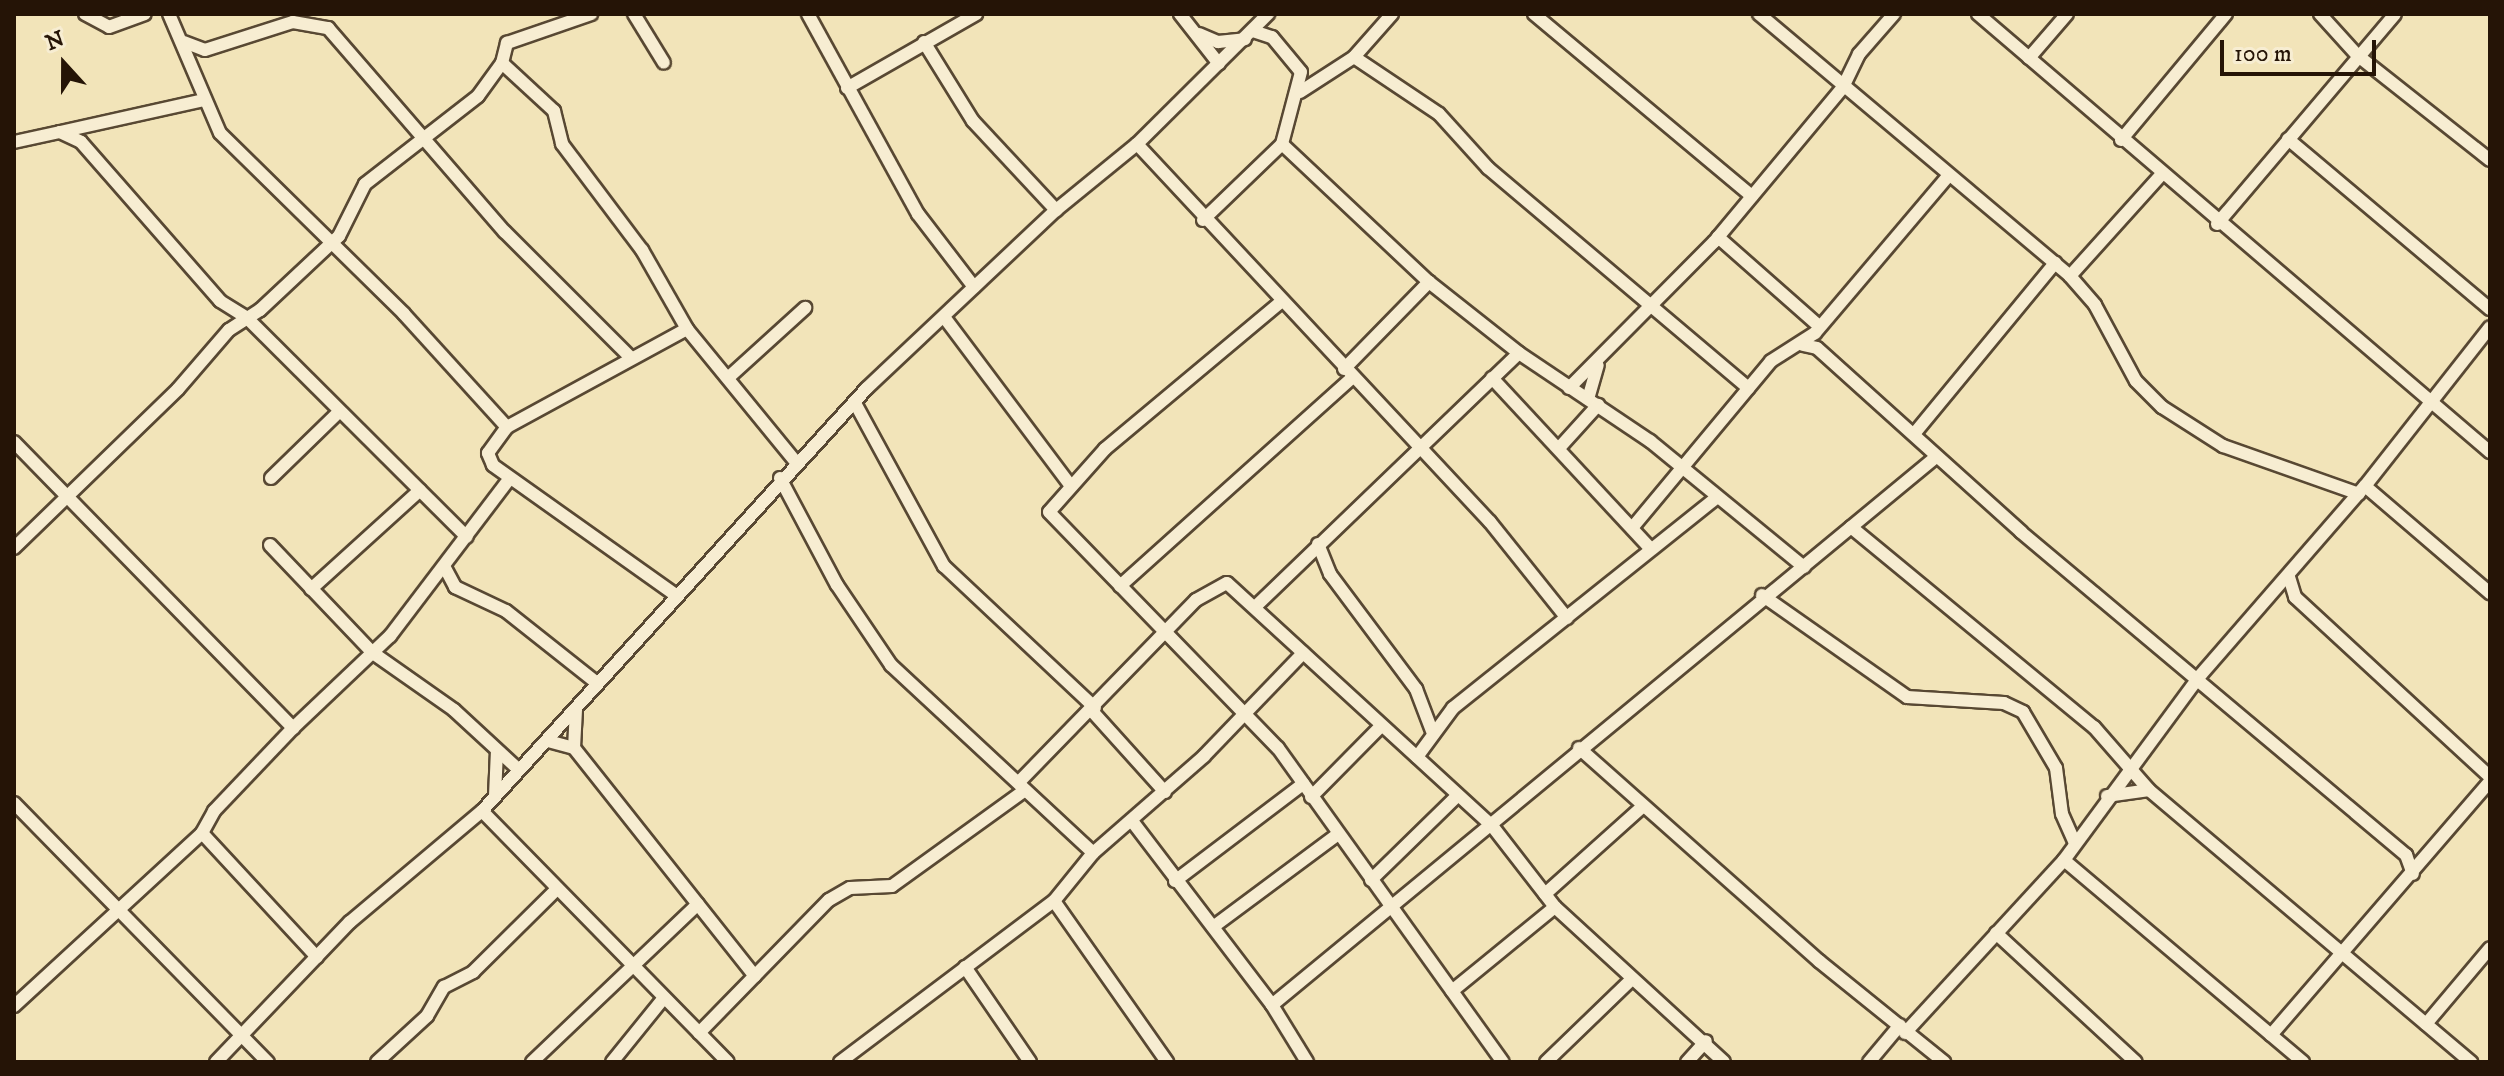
<!DOCTYPE html>
<html>
<head>
<meta charset="utf-8">
<style>
	body { margin:0 }
	#map { position:relative; width:2504px; height:1076px; overflow:hidden; background:#f2e4b9; font-family:"IM FELL DW Pica",serif }
	div>[style] { position:absolute }
	.roads { filter:drop-shadow(2px 0 #584833) drop-shadow(-2px 0 #584833) drop-shadow(0 2px #584833) drop-shadow(0 -2px #584833) }
	.minor>* { height:12px; margin:-6px; padding:0 6px; transform-origin:6px; border-radius:6px; background:#f7edd2 }
	span { translate:-50% -50%; white-space:nowrap; text-align:center; line-height:1.15; -webkit-text-stroke:6px #f7edd2; paint-order:stroke }
	.frame { position:absolute; inset:0; border:16px solid #251406; pointer-events:none }
	.north { position:absolute; left:24px; top:24px; width:80px; height:80px; -webkit-text-stroke:6px #f7edd2; paint-order:stroke; rotate:339deg; font-size:22px; font-weight:700; line-height:32px; text-align:center; color:#251406 }
	.north::after { content:''; display:block; margin:auto; width:28px; height:36px; background:#251406; clip-path:polygon(50% 0,100% 100%,50% 72%,0 100%) }
	.scale { position:absolute; left:2220px; top:40px; width:156px; height:36px; box-sizing:border-box; border:4px solid #251406; border-top:0; padding-left:10px; font-size:24px; line-height:28px; white-space:nowrap; color:#251406; -webkit-text-stroke:6px #f7edd2; paint-order:stroke }
</style>
</head>
<body>
<div id="map">
	<div class="roads">
		<div class="minor">
			<div style="left:85px;top:14px;width:27px;rotate:28deg"></div>
			<div style="left:109px;top:27px;width:38px;rotate:-20deg"></div>
			<div style="left:169px;top:14px;width:129px;rotate:66.8deg"></div>
			<div style="left:220px;top:133px;width:258px;rotate:44.5deg"></div>
			<div style="left:404px;top:314px;width:153px;rotate:47.7deg"></div>
			<div style="left:634px;top:14px;width:57px;rotate:58.5deg"></div>
			<div style="left:808px;top:14px;width:228px;rotate:61.2deg"></div>
			<div style="left:918px;top:214px;width:92px;rotate:52.5deg"></div>
			<div style="left:1180px;top:14px;width:63px;rotate:52deg"></div>
			<div style="left:1392px;top:14px;width:57px;rotate:131.5deg"></div>
			<div style="left:1354px;top:57px;width:102px;rotate:33.8deg"></div>
			<div style="left:1439px;top:114px;width:73px;rotate:47.8deg"></div>
			<div style="left:1488px;top:168px;width:341px;rotate:40.2deg"></div>
			<div style="left:1534px;top:14px;width:284px;rotate:39.9deg"></div>
			<div style="left:1759px;top:14px;width:407px;rotate:40.1deg"></div>
			<div style="left:2070px;top:276px;width:38px;rotate:49deg"></div>
			<div style="left:2095px;top:305px;width:86px;rotate:61.7deg"></div>
			<div style="left:2136px;top:381px;width:37px;rotate:45deg"></div>
			<div style="left:2162px;top:407px;width:72px;rotate:32.6deg"></div>
			<div style="left:2223px;top:446px;width:144px;rotate:19.4deg"></div>
			<div style="left:1978px;top:14px;width:674px;rotate:40.55deg"></div>
			<div style="left:2320px;top:14px;width:55px;rotate:47.9deg"></div>
			<div style="left:2357px;top:55px;width:169px;rotate:38.3deg"></div>
			<div style="left:1253px;top:31px;width:20px;rotate:18deg"></div>
			<div style="left:1272px;top:37px;width:45px;rotate:50.4deg"></div>
			<div style="left:1301px;top:72px;width:74px;rotate:104.8deg"></div>
			<div style="left:1199px;top:34px;width:21px;rotate:23deg"></div>
			<div style="left:1218px;top:42px;width:27px;rotate:-6deg"></div>
			<div style="left:184px;top:42px;width:22px;rotate:21deg"></div>
			<div style="left:205px;top:50px;width:92px;rotate:-17.7deg"></div>
			<div style="left:293px;top:22px;width:36px;rotate:10deg"></div>
			<div style="left:328px;top:28px;width:270px;rotate:49.1deg"></div>
			<div style="left:505px;top:232px;width:178px;rotate:45deg"></div>
			<div style="left:924px;top:42px;width:93px;rotate:58.2deg"></div>
			<div style="left:973px;top:121px;width:122px;rotate:47deg"></div>
			<div style="left:2029px;top:58px;width:58px;rotate:-49.2deg"></div>
			<div style="left:502px;top:63px;width:71px;rotate:42.7deg"></div>
			<div style="left:554px;top:111px;width:34px;rotate:76deg"></div>
			<div style="left:562px;top:144px;width:133px;rotate:53deg"></div>
			<div style="left:642px;top:250px;width:91px;rotate:60.3deg"></div>
			<div style="left:687px;top:329px;width:172px;rotate:50.7deg"></div>
			<div style="left:847px;top:88px;width:149px;rotate:-29.8deg"></div>
			<div style="left:1300px;top:92px;width:64px;rotate:-32.9deg"></div>
			<div style="left:60px;top:132px;width:148px;rotate:-12.5deg"></div>
			<div style="left:2288px;top:139px;width:264px;rotate:40.1deg"></div>
			<div style="left:2121px;top:140px;width:164px;rotate:-50.2deg"></div>
			<div style="left:14px;top:142px;width:47px;rotate:-12.3deg"></div>
			<div style="left:60px;top:132px;width:23px;rotate:25deg"></div>
			<div style="left:81px;top:142px;width:211px;rotate:48.8deg"></div>
			<div style="left:220px;top:301px;width:32px;rotate:32deg"></div>
			<div style="left:247px;top:318px;width:310px;rotate:44.9deg"></div>
			<div style="left:1137px;top:144px;width:517px;rotate:46.96deg"></div>
			<div style="left:1490px;top:522px;width:123px;rotate:51.3deg"></div>
			<div style="left:1203px;top:220px;width:110px;rotate:-43.9deg"></div>
			<div style="left:1282px;top:144px;width:202px;rotate:43.2deg"></div>
			<div style="left:1429px;top:282px;width:115px;rotate:38.3deg"></div>
			<div style="left:1519px;top:353px;width:158px;rotate:33.9deg"></div>
			<div style="left:1650px;top:441px;width:199px;rotate:39.3deg"></div>
			<div style="left:2217px;top:224px;width:275px;rotate:-49.7deg"></div>
			<div style="left:1718px;top:237px;width:135px;rotate:41.4deg"></div>
			<div style="left:2070px;top:276px;width:136px;rotate:-48deg"></div>
			<div style="left:1282px;top:301px;width:231px;rotate:140.1deg"></div>
			<div style="left:1105px;top:449px;width:84px;rotate:131.6deg"></div>
			<div style="left:1049px;top:512px;width:329px;rotate:45.9deg"></div>
			<div style="left:1278px;top:748px;width:386px;rotate:54.4deg"></div>
			<div style="left:944px;top:317px;width:210px;rotate:53.1deg"></div>
			<div style="left:1803px;top:345px;width:14px;rotate:12deg"></div>
			<div style="left:1817px;top:348px;width:275px;rotate:42deg"></div>
			<div style="left:2021px;top:532px;width:503px;rotate:40deg"></div>
			<div style="left:2406px;top:855px;width:20px;rotate:70deg"></div>
			<div style="left:1344px;top:369px;width:122px;rotate:-45.7deg"></div>
			<div style="left:729px;top:377px;width:103px;rotate:-42.2deg"></div>
			<div style="left:1492px;top:378px;width:232px;rotate:47.1deg"></div>
			<div style="left:1569px;top:388px;width:206px;rotate:-45.2deg"></div>
			<div style="left:1714px;top:242px;width:202px;rotate:-50.2deg"></div>
			<div style="left:1843px;top:87px;width:37px;rotate:-64deg"></div>
			<div style="left:1859px;top:54px;width:53px;rotate:-48.8deg"></div>
			<div style="left:1588px;top:399px;width:35px;rotate:-74deg"></div>
			<div style="left:855px;top:403px;width:186px;rotate:61.4deg"></div>
			<div style="left:944px;top:566px;width:207px;rotate:43.2deg"></div>
			<div style="left:1914px;top:434px;width:222px;rotate:-50.5deg"></div>
			<div style="left:14px;top:442px;width:400px;rotate:45.7deg"></div>
			<div style="left:1560px;top:447px;width:57px;rotate:-47.9deg"></div>
			<div style="left:271px;top:478px;width:96px;rotate:-44.2deg"></div>
			<div style="left:780px;top:478px;width:121px;rotate:62deg"></div>
			<div style="left:837px;top:585px;width:97px;rotate:56deg"></div>
			<div style="left:891px;top:665px;width:276px;rotate:42.9deg"></div>
			<div style="left:2365px;top:486px;width:165px;rotate:40.6deg"></div>
			<div style="left:1851px;top:527px;width:315px;rotate:39.5deg"></div>
			<div style="left:2094px;top:727px;width:84px;rotate:48.9deg"></div>
			<div style="left:2149px;top:790px;width:422px;rotate:40.2deg"></div>
			<div style="left:1632px;top:528px;width:217px;rotate:-50.2deg"></div>
			<div style="left:1771px;top:361px;width:52px;rotate:-32.5deg"></div>
			<div style="left:1815px;top:333px;width:207px;rotate:-49.7deg"></div>
			<div style="left:1318px;top:544px;width:32px;rotate:68deg"></div>
			<div style="left:1330px;top:574px;width:144px;rotate:53.2deg"></div>
			<div style="left:1416px;top:689px;width:45px;rotate:69.1deg"></div>
			<div style="left:270px;top:545px;width:149px;rotate:46.4deg"></div>
			<div style="left:373px;top:653px;width:99px;rotate:35.1deg"></div>
			<div style="left:454px;top:710px;width:88px;rotate:42.7deg"></div>
			<div style="left:14px;top:548px;width:228px;rotate:-44.1deg"></div>
			<div style="left:178px;top:389px;width:78px;rotate:-49.2deg"></div>
			<div style="left:229px;top:330px;width:37px;rotate:-33deg"></div>
			<div style="left:260px;top:310px;width:108px;rotate:-43.1deg"></div>
			<div style="left:339px;top:236px;width:58px;rotate:-63.4deg"></div>
			<div style="left:365px;top:184px;width:143px;rotate:-37.9deg"></div>
			<div style="left:478px;top:96px;width:41px;rotate:-54deg"></div>
			<div style="left:502px;top:63px;width:21px;rotate:-76deg"></div>
			<div style="left:507px;top:43px;width:89px;rotate:-19deg"></div>
			<div style="left:444px;top:566px;width:24px;rotate:62deg"></div>
			<div style="left:455px;top:587px;width:56px;rotate:25.2deg"></div>
			<div style="left:506px;top:611px;width:116px;rotate:38.4deg"></div>
			<div style="left:2289px;top:577px;width:21px;rotate:73deg"></div>
			<div style="left:2295px;top:597px;width:265px;rotate:42.7deg"></div>
			<div style="left:1120px;top:586px;width:312px;rotate:-41.9deg"></div>
			<div style="left:311px;top:589px;width:147px;rotate:-42.2deg"></div>
			<div style="left:1762px;top:595px;width:177px;rotate:35.1deg"></div>
			<div style="left:1907px;top:697px;width:97px;rotate:3.5deg"></div>
			<div style="left:2004px;top:703px;width:21px;rotate:25deg"></div>
			<div style="left:2023px;top:712px;width:65px;rotate:59.5deg"></div>
			<div style="left:2056px;top:768px;width:46px;rotate:82.6deg"></div>
			<div style="left:2062px;top:814px;width:32px;rotate:66deg"></div>
			<div style="left:677px;top:596px;width:226px;rotate:-144.6deg"></div>
			<div style="left:493px;top:465px;width:13px;rotate:-113deg"></div>
			<div style="left:488px;top:453px;width:32px;rotate:-54deg"></div>
			<div style="left:507px;top:427px;width:205px;rotate:-28.6deg"></div>
			<div style="left:1255px;top:607px;width:366px;rotate:-43.9deg"></div>
			<div style="left:1092px;top:711px;width:109px;rotate:48deg"></div>
			<div style="left:548px;top:741px;width:27px;rotate:15deg"></div>
			<div style="left:574px;top:748px;width:291px;rotate:51.6deg"></div>
			<div style="left:574px;top:748px;width:37px;rotate:-87deg"></div>
			<div style="left:1579px;top:748px;width:321px;rotate:41.6deg"></div>
			<div style="left:1819px;top:961px;width:161px;rotate:38.9deg"></div>
			<div style="left:1417px;top:757px;width:61px;rotate:-53.7deg"></div>
			<div style="left:1453px;top:708px;width:337px;rotate:-38.6deg"></div>
			<div style="left:1019px;top:782px;width:254px;rotate:-45.8deg"></div>
			<div style="left:1196px;top:600px;width:35px;rotate:-29deg"></div>
			<div style="left:1227px;top:583px;width:361px;rotate:42.5deg"></div>
			<div style="left:1493px;top:827px;width:101px;rotate:52.2deg"></div>
			<div style="left:1555px;top:907px;width:229px;rotate:42.5deg"></div>
			<div style="left:495px;top:796px;width:45px;rotate:-87.5deg"></div>
			<div style="left:2107px;top:796px;width:42px;rotate:-8.1deg"></div>
			<div style="left:1311px;top:797px;width:97px;rotate:-45.4deg"></div>
			<div style="left:14px;top:803px;width:363px;rotate:45.6deg"></div>
			<div style="left:482px;top:811px;width:351px;rotate:45.6deg"></div>
			<div style="left:1132px;top:821px;width:231px;rotate:52.7deg"></div>
			<div style="left:1272px;top:1005px;width:67px;rotate:58.4deg"></div>
			<div style="left:202px;top:833px;width:169px;rotate:47.2deg"></div>
			<div style="left:2064px;top:860px;width:313px;rotate:40.2deg"></div>
			<div style="left:1371px;top:880px;width:119px;rotate:-44.3deg"></div>
			<div style="left:1175px;top:881px;width:161px;rotate:-37.2deg"></div>
			<div style="left:1545px;top:894px;width:130px;rotate:-41.9deg"></div>
			<div style="left:1054px;top:901px;width:197px;rotate:54.9deg"></div>
			<div style="left:1213px;top:927px;width:154px;rotate:-36.6deg"></div>
			<div style="left:1996px;top:933px;width:190px;rotate:42.7deg"></div>
			<div style="left:965px;top:967px;width:115px;rotate:55.6deg"></div>
			<div style="left:1452px;top:991px;width:133px;rotate:-39.2deg"></div>
			<div style="left:1272px;top:1005px;width:861px;rotate:-39.53deg"></div>
			<div style="left:14px;top:1006px;width:255px;rotate:-42.6deg"></div>
			<div style="left:202px;top:833px;width:25px;rotate:-61deg"></div>
			<div style="left:214px;top:811px;width:115px;rotate:-46.4deg"></div>
			<div style="left:293px;top:728px;width:134px;rotate:-43.5deg"></div>
			<div style="left:390px;top:636px;width:198px;rotate:-52.8deg"></div>
			<div style="left:2426px;top:1024px;width:99px;rotate:-49.9deg"></div>
			<div style="left:699px;top:1033px;width:186px;rotate:-45.7deg"></div>
			<div style="left:829px;top:900px;width:24px;rotate:-30deg"></div>
			<div style="left:850px;top:888px;width:42px;rotate:-2.7deg"></div>
			<div style="left:892px;top:886px;width:164px;rotate:-35.8deg"></div>
			<div style="left:1905px;top:1033px;width:235px;rotate:-47.4deg"></div>
			<div style="left:2064px;top:860px;width:226px;rotate:-53.6deg"></div>
			<div style="left:2198px;top:678px;width:254px;rotate:-49deg"></div>
			<div style="left:2365px;top:486px;width:202px;rotate:-51.8deg"></div>
			<div style="left:2271px;top:1035px;width:335px;rotate:-49.2deg"></div>
			<div style="left:216px;top:1062px;width:194px;rotate:-46.3deg"></div>
			<div style="left:350px;top:922px;width:172px;rotate:-40.1deg"></div>
			<div style="left:482px;top:811px;width:572px;rotate:-47.69deg"></div>
			<div style="left:867px;top:388px;width:260px;rotate:-43.3deg"></div>
			<div style="left:1056px;top:210px;width:104px;rotate:-39.2deg"></div>
			<div style="left:1137px;top:144px;width:185px;rotate:-44.8deg"></div>
			<div style="left:377px;top:1062px;width:68px;rotate:-42.6deg"></div>
			<div style="left:427px;top:1016px;width:34px;rotate:-60deg"></div>
			<div style="left:444px;top:987px;width:33px;rotate:-27deg"></div>
			<div style="left:473px;top:972px;width:117px;rotate:-44.7deg"></div>
			<div style="left:532px;top:1062px;width:229px;rotate:-43.6deg"></div>
			<div style="left:612px;top:1062px;width:81px;rotate:-51deg"></div>
			<div style="left:840px;top:1062px;width:268px;rotate:-37deg"></div>
			<div style="left:1054px;top:901px;width:62px;rotate:-50.9deg"></div>
			<div style="left:1093px;top:853px;width:147px;rotate:-41.1deg"></div>
			<div style="left:1204px;top:756px;width:143px;rotate:-46.1deg"></div>
			<div style="left:1546px;top:1062px;width:118px;rotate:-44deg"></div>
			<div style="left:1687px;top:1062px;width:28px;rotate:-48deg"></div>
			<div style="left:1869px;top:1062px;width:48px;rotate:-50deg"></div>
		</div>
	</div>
	<div class="frame"></div>
	<div class="north">N</div>
	<div class="scale">100 m</div>
</div>
</body>
</html>
